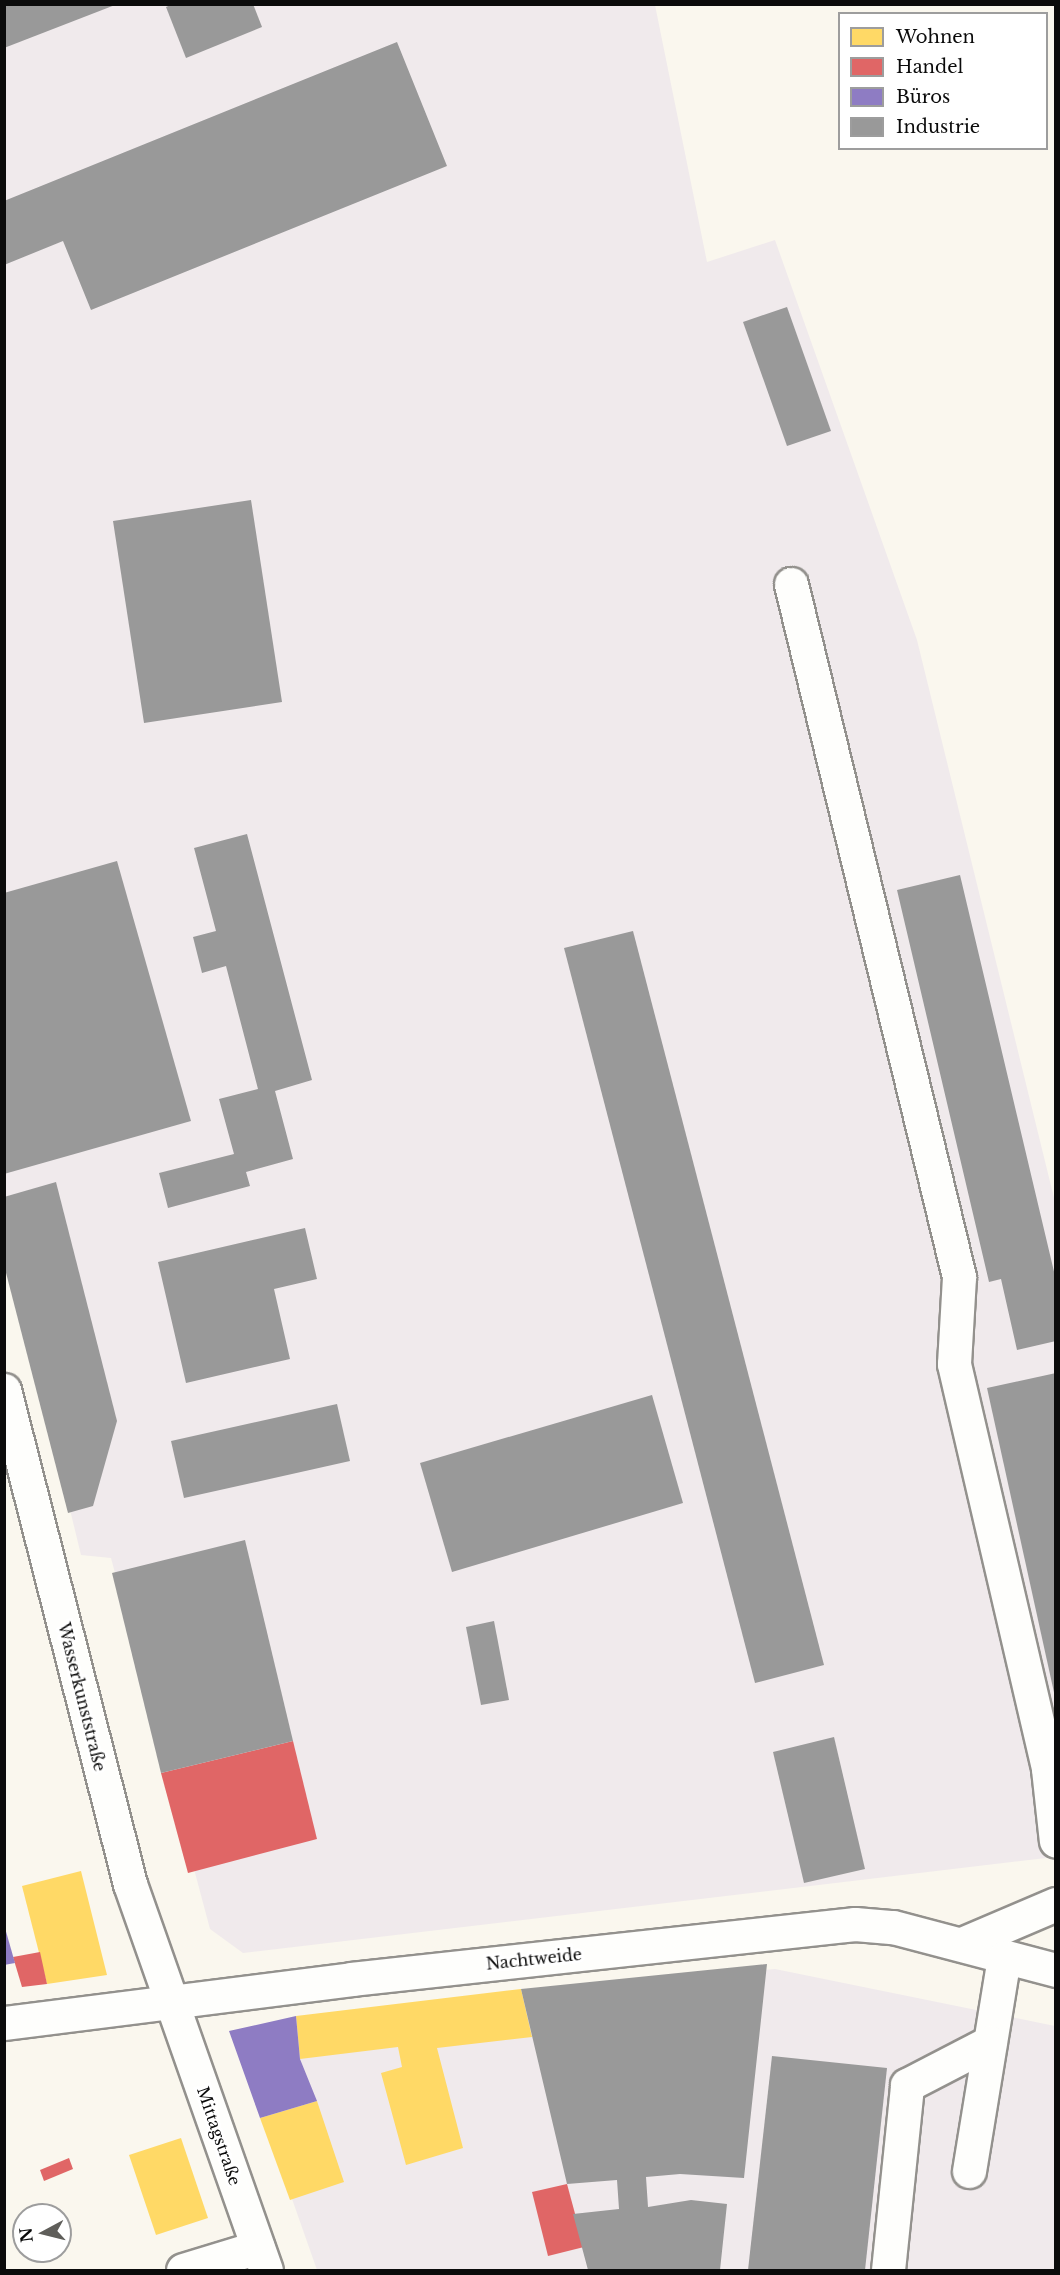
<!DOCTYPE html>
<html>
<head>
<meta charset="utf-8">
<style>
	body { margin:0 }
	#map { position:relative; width:1060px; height:2275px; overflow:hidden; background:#faf7ee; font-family:"Libre Baskerville",serif }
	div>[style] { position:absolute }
	.industrial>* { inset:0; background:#f0eaec }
	.homes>* { inset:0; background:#ffd966 }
	.shops>* { inset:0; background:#e06666 }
	.offices>* { inset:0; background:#8e7cc3 }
	.industry>* { inset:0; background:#999 }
	.roads { filter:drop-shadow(2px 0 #93918d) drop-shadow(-2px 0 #93918d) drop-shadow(0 2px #93918d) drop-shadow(0 -2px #93918d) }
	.minor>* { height:33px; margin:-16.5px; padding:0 16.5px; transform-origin:16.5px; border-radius:16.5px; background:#fefefc }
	span { translate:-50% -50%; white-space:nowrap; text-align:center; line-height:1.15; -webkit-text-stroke:6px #fff; paint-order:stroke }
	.street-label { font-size:16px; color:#0b0b0b }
	.frame { position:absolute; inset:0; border:6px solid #0b0b0b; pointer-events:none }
	.legend { position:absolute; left:838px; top:12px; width:210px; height:138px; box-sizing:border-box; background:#fff; border:2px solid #9d9d9d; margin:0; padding:8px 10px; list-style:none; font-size:18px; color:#0b0b0b }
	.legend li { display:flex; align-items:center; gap:12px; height:30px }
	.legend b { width:30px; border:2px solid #9d9d9d }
	.north { position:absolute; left:12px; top:2203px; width:60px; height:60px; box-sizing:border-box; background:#fff; border:2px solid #9d9d9d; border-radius:50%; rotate:263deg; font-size:16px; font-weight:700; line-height:24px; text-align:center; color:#0b0b0b }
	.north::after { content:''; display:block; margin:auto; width:21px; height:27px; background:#5f5e5a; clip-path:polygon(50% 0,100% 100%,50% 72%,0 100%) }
</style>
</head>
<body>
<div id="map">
	<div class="industrial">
		<div style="clip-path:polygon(4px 5px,655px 5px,707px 262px,775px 240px,917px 640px,1055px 1202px,1055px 1857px,243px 1953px,210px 1929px,111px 1558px,81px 1555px,5px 1242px)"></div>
		<div style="clip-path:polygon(775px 1969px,1055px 2026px,1055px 2270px,317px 2270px,233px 2031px,300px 2017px)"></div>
	</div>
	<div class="homes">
		<div style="clip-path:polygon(81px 1871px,107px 1975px,47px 1984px,22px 1886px)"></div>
		<div style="clip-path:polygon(521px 1989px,532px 2037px,437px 2048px,463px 2148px,406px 2165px,381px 2073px,402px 2067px,398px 2047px,300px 2059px,296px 2016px)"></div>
		<div style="clip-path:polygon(317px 2101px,344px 2182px,290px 2200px,260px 2118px)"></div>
		<div style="clip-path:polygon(181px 2138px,208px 2218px,156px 2235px,129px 2155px)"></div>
	</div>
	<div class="shops">
		<div style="clip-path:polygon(293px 1741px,317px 1839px,188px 1873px,161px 1773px)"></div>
		<div style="clip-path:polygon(40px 1952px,47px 1984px,22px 1987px,13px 1957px)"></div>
		<div style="clip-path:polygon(69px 2158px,73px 2169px,44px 2181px,40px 2170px)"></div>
		<div style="clip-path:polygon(567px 2184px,584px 2247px,548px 2256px,532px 2192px)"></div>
	</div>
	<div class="offices">
		<div style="clip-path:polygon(4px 1928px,5px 1928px,15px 1963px,4px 1965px)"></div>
		<div style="clip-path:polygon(296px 2016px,300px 2059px,317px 2101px,260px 2118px,229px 2031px)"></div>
	</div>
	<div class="industry">
		<div style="clip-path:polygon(4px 4px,115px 4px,115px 5px,4px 48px)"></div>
		<div style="clip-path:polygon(173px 4px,253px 4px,262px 27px,186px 58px,166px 7px)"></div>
		<div style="clip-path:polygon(397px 42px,447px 166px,91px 310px,63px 241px,4px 265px,4px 201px)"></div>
		<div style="clip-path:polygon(787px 307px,831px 431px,787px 446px,743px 322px)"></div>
		<div style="clip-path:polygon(251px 500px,282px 702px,144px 723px,113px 521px)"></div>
		<div style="clip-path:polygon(247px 834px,312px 1080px,275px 1091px,293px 1159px,246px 1172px,250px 1186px,168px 1208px,159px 1173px,234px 1154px,219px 1099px,258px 1089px,226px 966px,202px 973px,193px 937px,216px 931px,194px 848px)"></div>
		<div style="clip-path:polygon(117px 861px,191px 1121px,4px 1174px,4px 893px)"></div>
		<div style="clip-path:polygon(960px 875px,1056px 1280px,1056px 1341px,1017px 1350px,1001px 1279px,989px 1282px,897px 890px)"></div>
		<div style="clip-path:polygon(633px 931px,824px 1665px,755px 1683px,564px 948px)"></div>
		<div style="clip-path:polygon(56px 1182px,117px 1421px,93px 1506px,68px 1513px,4px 1265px,4px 1197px)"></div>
		<div style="clip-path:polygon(305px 1228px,317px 1279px,274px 1289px,290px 1359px,186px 1383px,158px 1262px)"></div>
		<div style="clip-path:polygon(1056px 1373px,1056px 1697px,1055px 1697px,987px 1388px)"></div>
		<div style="clip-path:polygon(652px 1395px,683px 1503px,452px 1572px,420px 1463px)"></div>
		<div style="clip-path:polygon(337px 1404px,350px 1461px,184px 1498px,171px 1441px)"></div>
		<div style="clip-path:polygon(245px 1540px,293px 1741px,161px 1773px,112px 1573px)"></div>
		<div style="clip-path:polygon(494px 1621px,509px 1700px,481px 1705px,466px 1627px)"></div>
		<div style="clip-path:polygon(834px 1737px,865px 1869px,804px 1883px,773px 1752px)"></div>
		<div style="clip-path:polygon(767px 1964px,744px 2178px,680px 2174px,646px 2177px,648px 2207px,691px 2200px,727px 2204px,720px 2270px,588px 2270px,573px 2214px,619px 2209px,617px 2180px,567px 2184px,521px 1989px)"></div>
		<div style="clip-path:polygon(772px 2056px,887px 2068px,865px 2270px,748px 2270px)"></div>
	</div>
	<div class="roads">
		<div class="minor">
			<div style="left:791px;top:584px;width:713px;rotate:76.37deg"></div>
			<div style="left:959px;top:1277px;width:87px;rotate:93.3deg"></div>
			<div style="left:954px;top:1364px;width:416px;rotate:76.9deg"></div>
			<div style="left:1048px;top:1769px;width:72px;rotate:83.7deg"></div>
			<div style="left:4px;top:1390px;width:510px;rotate:75.69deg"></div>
			<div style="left:130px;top:1884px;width:409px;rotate:70.6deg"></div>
			<div style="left:962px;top:1944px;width:102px;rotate:-23.1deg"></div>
			<div style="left:4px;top:2023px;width:350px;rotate:-7.2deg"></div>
			<div style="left:351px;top:1979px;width:507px;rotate:-6.23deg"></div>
			<div style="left:855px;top:1924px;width:38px;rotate:5deg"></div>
			<div style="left:893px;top:1927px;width:169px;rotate:14.8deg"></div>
			<div style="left:969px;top:2171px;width:216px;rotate:-80.7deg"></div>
			<div style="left:183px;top:2270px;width:78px;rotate:-17deg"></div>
			<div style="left:888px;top:2270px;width:186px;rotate:-84.1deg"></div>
			<div style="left:907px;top:2085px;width:93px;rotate:-27.4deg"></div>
		</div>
	</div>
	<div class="street-label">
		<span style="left:82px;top:1697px;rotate:76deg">Wasserkunststraße</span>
		<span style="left:534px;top:1959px;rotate:-6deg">Nachtweide</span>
		<span style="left:219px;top:2136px;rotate:71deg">Mittagstraße</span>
	</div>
	<div class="frame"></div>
	<ul class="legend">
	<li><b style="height:16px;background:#ffd966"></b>Wohnen</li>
	<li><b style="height:16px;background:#e06666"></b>Handel</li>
	<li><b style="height:16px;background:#8e7cc3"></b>Büros</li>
	<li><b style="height:16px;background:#999"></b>Industrie</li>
	</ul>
	<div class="north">N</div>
</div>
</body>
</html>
